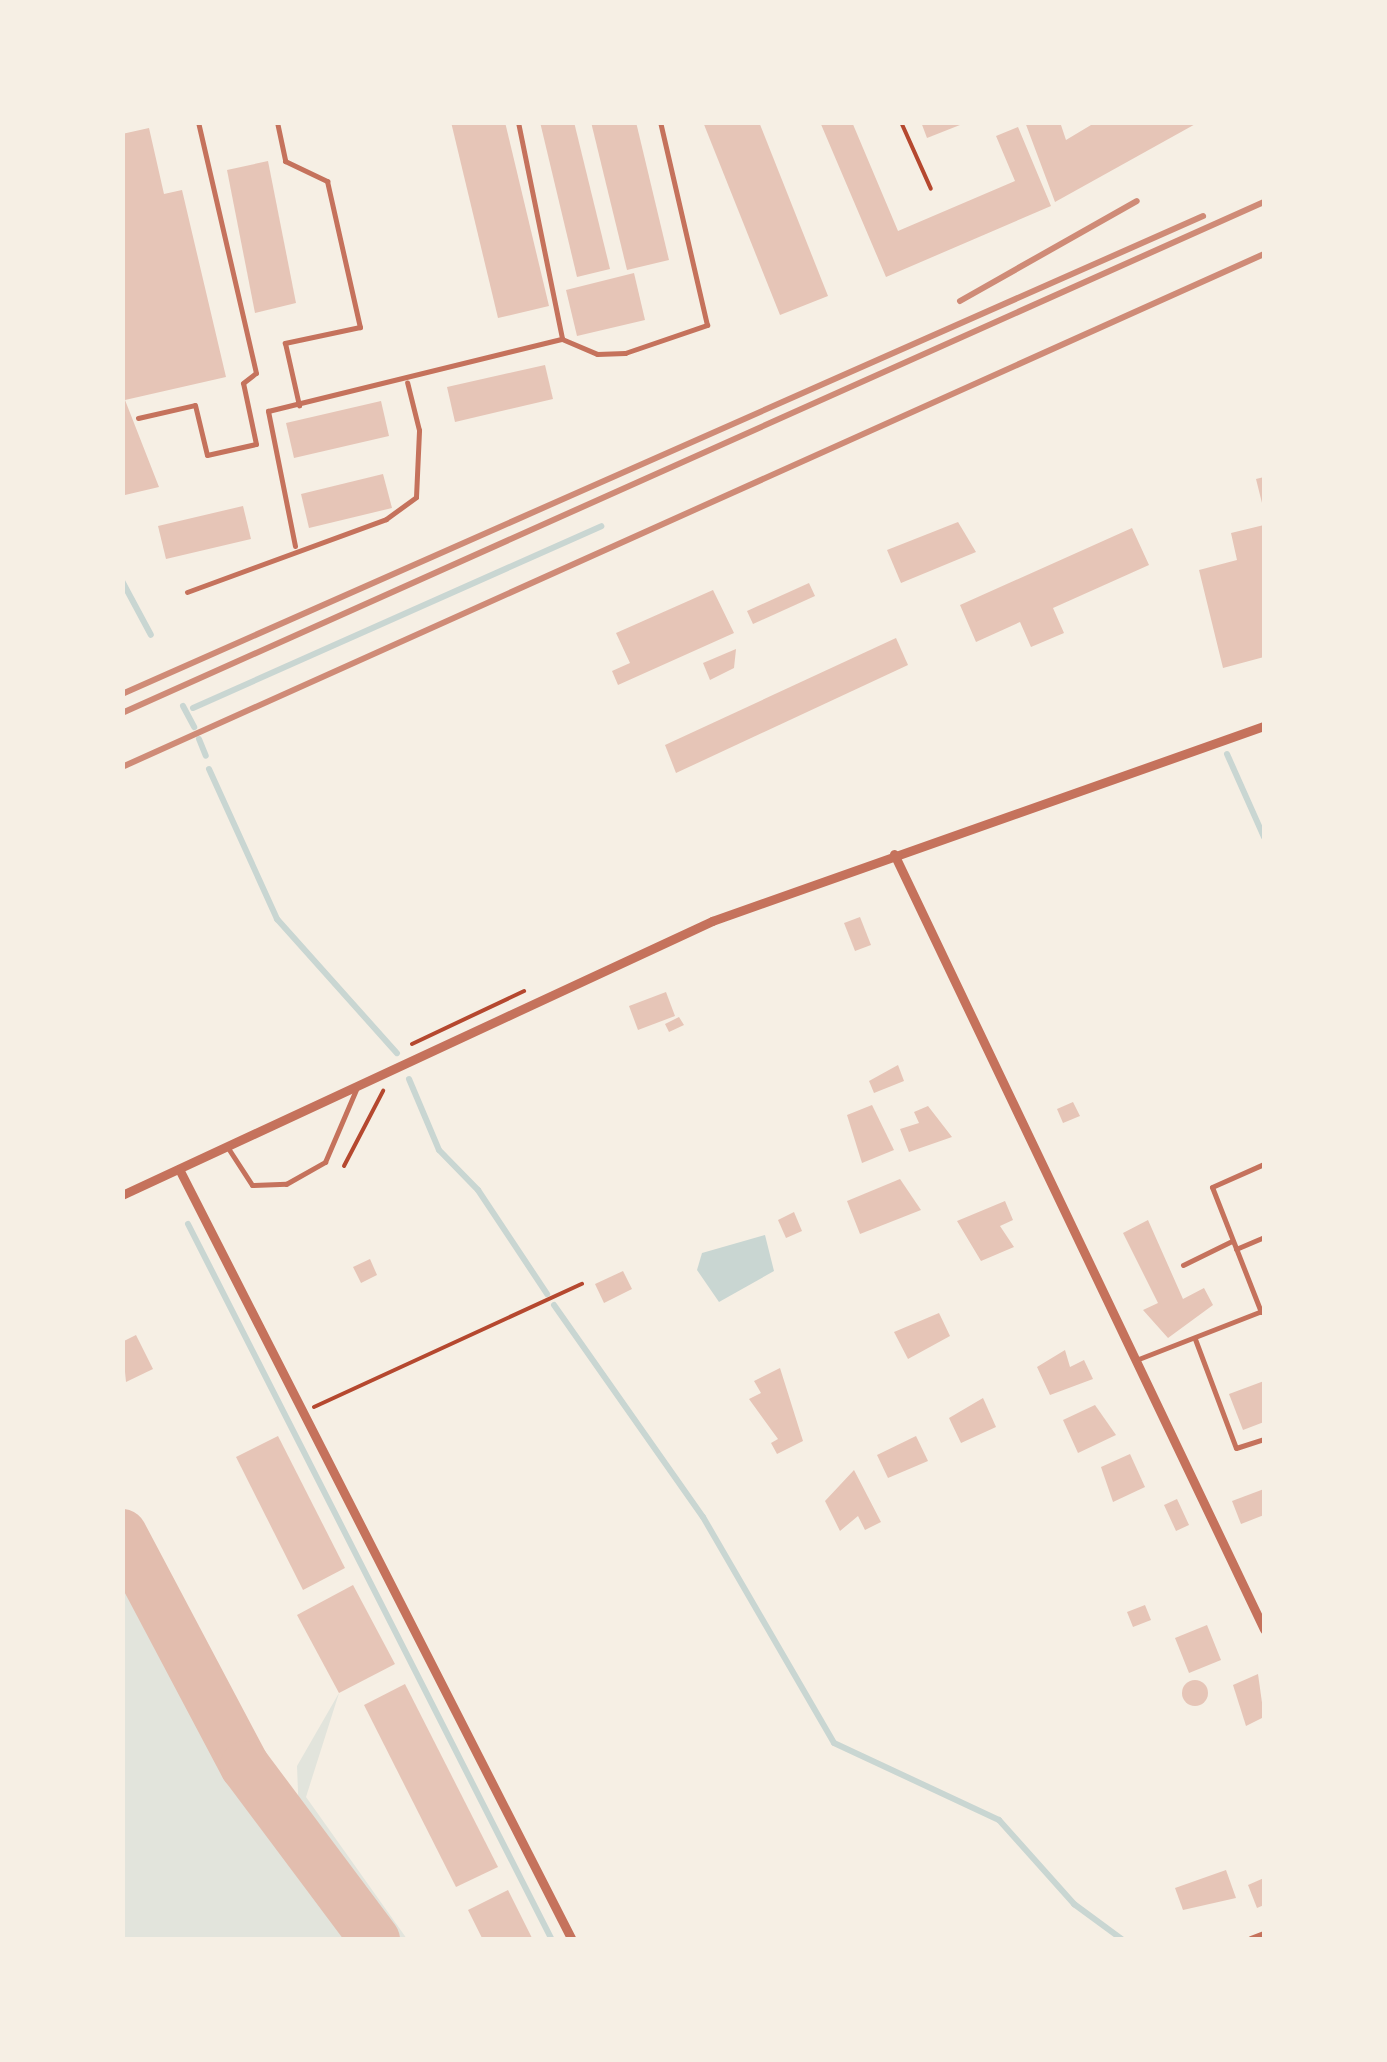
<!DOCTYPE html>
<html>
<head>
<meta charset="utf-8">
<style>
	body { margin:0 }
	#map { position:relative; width:1387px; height:2062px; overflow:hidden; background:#f6efe4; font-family:Rubik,sans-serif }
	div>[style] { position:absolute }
	.green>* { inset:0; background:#e2e4dc }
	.water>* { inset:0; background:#c9d6d2 }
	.stream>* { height:6px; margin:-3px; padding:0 3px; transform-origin:3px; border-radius:3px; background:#c9d6d2 }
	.taxiway>* { height:50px; margin:-25px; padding:0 25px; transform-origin:25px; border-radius:25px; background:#e2bdae }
	.building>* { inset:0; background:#e6c5b7 }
	.round { border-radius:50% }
	.path>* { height:4px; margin:-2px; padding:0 2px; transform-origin:2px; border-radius:2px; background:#b5482f }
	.service>* { height:5px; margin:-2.5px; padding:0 2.5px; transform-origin:2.5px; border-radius:2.5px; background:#c5725c }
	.minor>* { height:9px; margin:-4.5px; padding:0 4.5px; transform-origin:4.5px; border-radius:4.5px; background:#c5725c }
	.rail>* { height:6px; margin:-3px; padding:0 3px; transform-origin:3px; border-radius:3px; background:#cf8b77 }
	span { translate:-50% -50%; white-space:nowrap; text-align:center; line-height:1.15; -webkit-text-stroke:10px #f6efe4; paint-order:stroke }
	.frame { position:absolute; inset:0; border:125px solid #f6efe4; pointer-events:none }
</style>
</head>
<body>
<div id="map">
	<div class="green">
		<div style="clip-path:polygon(123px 1555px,236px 1771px,362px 1939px,123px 1939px)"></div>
		<div style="clip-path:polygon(339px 1693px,306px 1797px,407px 1939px,393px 1939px,299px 1818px,297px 1766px)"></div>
	</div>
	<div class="water">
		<div style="clip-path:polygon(765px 1235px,774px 1271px,719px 1302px,697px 1270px,702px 1253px)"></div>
	</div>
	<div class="stream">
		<div style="left:122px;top:581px;width:61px;rotate:61.8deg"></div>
		<div style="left:183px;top:706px;width:24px;rotate:62deg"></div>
		<div style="left:193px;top:708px;width:447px;rotate:-24deg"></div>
		<div style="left:199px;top:739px;width:18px;rotate:68deg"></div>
		<div style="left:1227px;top:754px;width:91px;rotate:66deg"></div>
		<div style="left:209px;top:769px;width:165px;rotate:65.6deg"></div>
		<div style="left:277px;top:919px;width:180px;rotate:48.2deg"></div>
		<div style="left:409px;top:1079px;width:77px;rotate:67.1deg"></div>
		<div style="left:439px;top:1150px;width:56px;rotate:45.7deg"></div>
		<div style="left:478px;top:1190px;width:125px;rotate:56.4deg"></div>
		<div style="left:188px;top:1224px;width:803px;rotate:63.05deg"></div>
		<div style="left:554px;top:1305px;width:259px;rotate:54.9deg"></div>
		<div style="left:703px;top:1517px;width:261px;rotate:59.9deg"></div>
		<div style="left:834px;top:1743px;width:182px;rotate:25deg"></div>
		<div style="left:999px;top:1820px;width:113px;rotate:48.2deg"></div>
		<div style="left:1074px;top:1904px;width:61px;rotate:36.3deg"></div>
	</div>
	<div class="taxiway">
		<div style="left:122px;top:1534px;width:263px;rotate:62.1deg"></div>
		<div style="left:245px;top:1766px;width:217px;rotate:53.2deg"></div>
	</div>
	<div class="building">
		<div style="clip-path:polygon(451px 122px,505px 122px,549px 306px,498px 318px)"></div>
		<div style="clip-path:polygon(540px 122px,574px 122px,610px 269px,577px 277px)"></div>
		<div style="clip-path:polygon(591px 122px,636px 122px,669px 260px,627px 270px)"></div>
		<div style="clip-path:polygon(703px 122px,759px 122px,828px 296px,780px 315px)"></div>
		<div style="clip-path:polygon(820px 122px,852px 122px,898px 231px,1015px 181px,996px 136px,1018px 127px,1051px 206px,886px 277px)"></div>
		<div style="clip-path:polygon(921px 122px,965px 122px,965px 123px,927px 138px)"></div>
		<div style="clip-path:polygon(1025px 122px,1060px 122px,1066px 140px,1096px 122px,1199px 122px,1055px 202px)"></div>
		<div style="clip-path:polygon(149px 128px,164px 194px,182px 190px,226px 377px,125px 400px,159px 487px,125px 495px,122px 134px)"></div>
		<div style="clip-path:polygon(268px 161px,296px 303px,255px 313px,227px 170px)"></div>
		<div style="clip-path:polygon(634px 273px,645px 320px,577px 336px,566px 290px)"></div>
		<div style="clip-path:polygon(545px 365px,553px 399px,455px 422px,447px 387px)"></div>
		<div style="clip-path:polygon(381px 401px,389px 436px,294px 458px,286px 423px)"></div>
		<div style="clip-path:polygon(383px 474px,392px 508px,309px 528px,301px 494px)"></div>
		<div style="clip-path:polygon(1264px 477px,1264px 507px,1263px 507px,1256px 479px)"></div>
		<div style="clip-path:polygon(243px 506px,251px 539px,166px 559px,158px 526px)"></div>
		<div style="clip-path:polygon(958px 522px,976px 552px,901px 583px,887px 550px)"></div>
		<div style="clip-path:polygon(1264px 525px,1264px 657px,1223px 668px,1199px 570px,1237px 560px,1231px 533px)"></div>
		<div style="clip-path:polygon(1132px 528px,1149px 565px,1053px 608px,1064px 633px,1031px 647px,1020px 622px,976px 642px,960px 605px)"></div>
		<div style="clip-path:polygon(809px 583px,815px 596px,753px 624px,747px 611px)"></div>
		<div style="clip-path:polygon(713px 590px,734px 633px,618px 685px,612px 671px,630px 663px,616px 633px)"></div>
		<div style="clip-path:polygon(896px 638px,908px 665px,676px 773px,665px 745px)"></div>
		<div style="clip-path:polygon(736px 649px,734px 668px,710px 680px,703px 663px)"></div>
		<div style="clip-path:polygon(860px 917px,871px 945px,855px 951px,844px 923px)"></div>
		<div style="clip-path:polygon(666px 992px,675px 1016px,638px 1030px,629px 1006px)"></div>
		<div style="clip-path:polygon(679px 1017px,684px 1025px,669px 1032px,665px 1024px)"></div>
		<div style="clip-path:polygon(898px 1065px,904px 1081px,874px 1093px,869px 1081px)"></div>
		<div style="clip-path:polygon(1073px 1102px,1080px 1116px,1063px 1123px,1057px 1109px)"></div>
		<div style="clip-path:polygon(872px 1105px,894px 1150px,862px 1163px,847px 1115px)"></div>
		<div style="clip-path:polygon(928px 1106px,952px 1137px,909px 1152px,900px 1129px,919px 1123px,914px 1112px)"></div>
		<div style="clip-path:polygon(900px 1179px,921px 1210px,860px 1234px,847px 1201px)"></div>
		<div style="clip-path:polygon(1005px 1201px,1013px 1220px,1000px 1226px,1014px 1247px,981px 1261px,957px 1221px)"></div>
		<div style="clip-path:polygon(794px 1212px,802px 1231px,786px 1238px,778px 1220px)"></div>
		<div style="clip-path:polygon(1148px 1220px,1183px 1299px,1204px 1288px,1213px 1305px,1168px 1338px,1143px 1310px,1158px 1303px,1123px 1233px)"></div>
		<div style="clip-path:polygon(370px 1259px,377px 1275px,361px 1283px,353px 1267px)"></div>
		<div style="clip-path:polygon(623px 1271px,632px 1289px,604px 1303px,595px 1284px)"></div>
		<div style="clip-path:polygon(939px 1313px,950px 1336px,908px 1359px,894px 1332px)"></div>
		<div style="clip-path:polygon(136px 1335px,153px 1369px,126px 1382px,122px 1342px)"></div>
		<div style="clip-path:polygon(1065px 1350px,1070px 1367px,1084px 1360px,1093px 1379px,1050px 1395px,1037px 1367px)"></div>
		<div style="clip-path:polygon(780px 1368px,803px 1441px,777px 1454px,771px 1443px,778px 1439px,749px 1399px,761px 1393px,754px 1381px)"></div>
		<div style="clip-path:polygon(1264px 1381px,1264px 1422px,1243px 1430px,1229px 1394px)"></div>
		<div style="clip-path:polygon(983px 1398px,996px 1427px,961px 1443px,949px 1418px)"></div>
		<div style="clip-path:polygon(1095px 1405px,1116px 1435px,1078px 1453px,1063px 1420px)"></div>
		<div style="clip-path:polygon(278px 1436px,345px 1568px,303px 1590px,236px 1457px)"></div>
		<div style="clip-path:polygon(916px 1436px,928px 1461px,888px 1478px,877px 1455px)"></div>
		<div style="clip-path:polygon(1130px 1454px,1145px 1487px,1113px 1502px,1101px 1467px)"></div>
		<div style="clip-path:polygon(854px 1470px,881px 1522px,865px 1530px,858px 1516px,840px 1531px,825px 1501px)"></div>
		<div style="clip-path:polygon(1264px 1489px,1264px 1515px,1241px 1524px,1232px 1501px)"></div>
		<div style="clip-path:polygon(1177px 1499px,1189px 1525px,1176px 1531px,1164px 1505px)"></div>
		<div style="clip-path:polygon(353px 1585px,395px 1664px,339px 1693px,297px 1615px)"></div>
		<div style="clip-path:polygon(1145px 1605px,1151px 1620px,1133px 1627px,1127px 1612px)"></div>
		<div style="clip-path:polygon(1207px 1625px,1221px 1660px,1189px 1673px,1175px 1638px)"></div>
		<div style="clip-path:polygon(1258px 1674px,1264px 1717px,1246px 1726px,1233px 1685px)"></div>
		<div class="round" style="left:1182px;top:1680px;width:26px;height:26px"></div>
		<div style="clip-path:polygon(405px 1684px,498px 1867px,456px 1887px,364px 1705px)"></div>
		<div style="clip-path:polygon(1226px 1870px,1236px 1898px,1183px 1910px,1175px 1888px)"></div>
		<div style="clip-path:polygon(1264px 1878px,1264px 1905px,1257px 1908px,1248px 1885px)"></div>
		<div style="clip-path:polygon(508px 1890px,533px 1940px,483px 1940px,468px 1910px)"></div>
	</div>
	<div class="path">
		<div style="left:901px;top:122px;width:73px;rotate:65.9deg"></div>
		<div style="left:412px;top:1044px;width:124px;rotate:-25.3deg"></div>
		<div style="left:344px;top:1166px;width:85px;rotate:-62.5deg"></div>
		<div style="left:314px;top:1407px;width:295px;rotate:-24.7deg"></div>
	</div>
	<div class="service">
		<div style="left:277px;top:122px;width:40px;rotate:78deg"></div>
		<div style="left:285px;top:161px;width:47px;rotate:25.5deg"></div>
		<div style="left:327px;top:181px;width:150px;rotate:77.3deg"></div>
		<div style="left:360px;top:327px;width:77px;rotate:168deg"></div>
		<div style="left:285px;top:343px;width:64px;rotate:77.3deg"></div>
		<div style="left:518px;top:122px;width:221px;rotate:78.5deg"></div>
		<div style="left:138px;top:418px;width:58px;rotate:-12.8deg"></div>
		<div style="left:195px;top:405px;width:51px;rotate:76.5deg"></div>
		<div style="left:207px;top:455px;width:50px;rotate:-12.7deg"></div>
		<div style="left:256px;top:444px;width:62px;rotate:-102deg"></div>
		<div style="left:243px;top:383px;width:16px;rotate:-38deg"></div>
		<div style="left:256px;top:373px;width:258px;rotate:-103deg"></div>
		<div style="left:295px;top:546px;width:138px;rotate:-101.3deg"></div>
		<div style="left:268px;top:411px;width:303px;rotate:-13.8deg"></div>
		<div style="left:562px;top:339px;width:38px;rotate:23deg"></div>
		<div style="left:597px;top:354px;width:28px;rotate:-2deg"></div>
		<div style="left:625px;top:353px;width:87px;rotate:-18.9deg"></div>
		<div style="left:707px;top:325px;width:208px;rotate:-103deg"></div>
		<div style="left:187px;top:592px;width:212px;rotate:-20.1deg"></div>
		<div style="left:386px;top:519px;width:37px;rotate:-36deg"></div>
		<div style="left:416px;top:497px;width:67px;rotate:-87.4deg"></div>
		<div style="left:419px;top:430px;width:49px;rotate:-104deg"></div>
		<div style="left:228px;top:1148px;width:44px;rotate:57deg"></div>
		<div style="left:252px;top:1185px;width:34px;rotate:-2deg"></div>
		<div style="left:286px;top:1184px;width:45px;rotate:-29.4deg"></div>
		<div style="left:325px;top:1162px;width:84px;rotate:-66.8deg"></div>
		<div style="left:1236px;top:1249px;width:30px;rotate:-23deg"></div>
		<div style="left:1183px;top:1265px;width:55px;rotate:-26.1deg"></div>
		<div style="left:1261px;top:1312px;width:134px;rotate:-111.4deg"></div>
		<div style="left:1212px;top:1187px;width:57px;rotate:-23.9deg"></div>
		<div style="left:1195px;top:1339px;width:116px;rotate:69.4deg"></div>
		<div style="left:1236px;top:1448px;width:29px;rotate:-18deg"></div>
		<div style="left:1136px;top:1360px;width:137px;rotate:-21.3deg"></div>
	</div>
	<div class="minor">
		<div style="left:894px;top:854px;width:859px;rotate:64.48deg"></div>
		<div style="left:179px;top:1169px;width:865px;rotate:62.99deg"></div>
		<div style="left:122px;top:1195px;width:651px;rotate:-24.91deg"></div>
		<div style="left:712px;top:921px;width:585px;rotate:-19.46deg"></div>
		<div style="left:1251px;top:1940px;width:14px;rotate:-21deg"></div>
	</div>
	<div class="rail">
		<div style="left:960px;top:301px;width:203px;rotate:-29.5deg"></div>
		<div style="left:122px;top:694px;width:1182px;rotate:-23.85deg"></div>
		<div style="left:122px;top:713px;width:1251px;rotate:-24.11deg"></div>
		<div style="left:122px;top:767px;width:1252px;rotate:-24.19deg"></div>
	</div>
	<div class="frame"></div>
</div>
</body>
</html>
